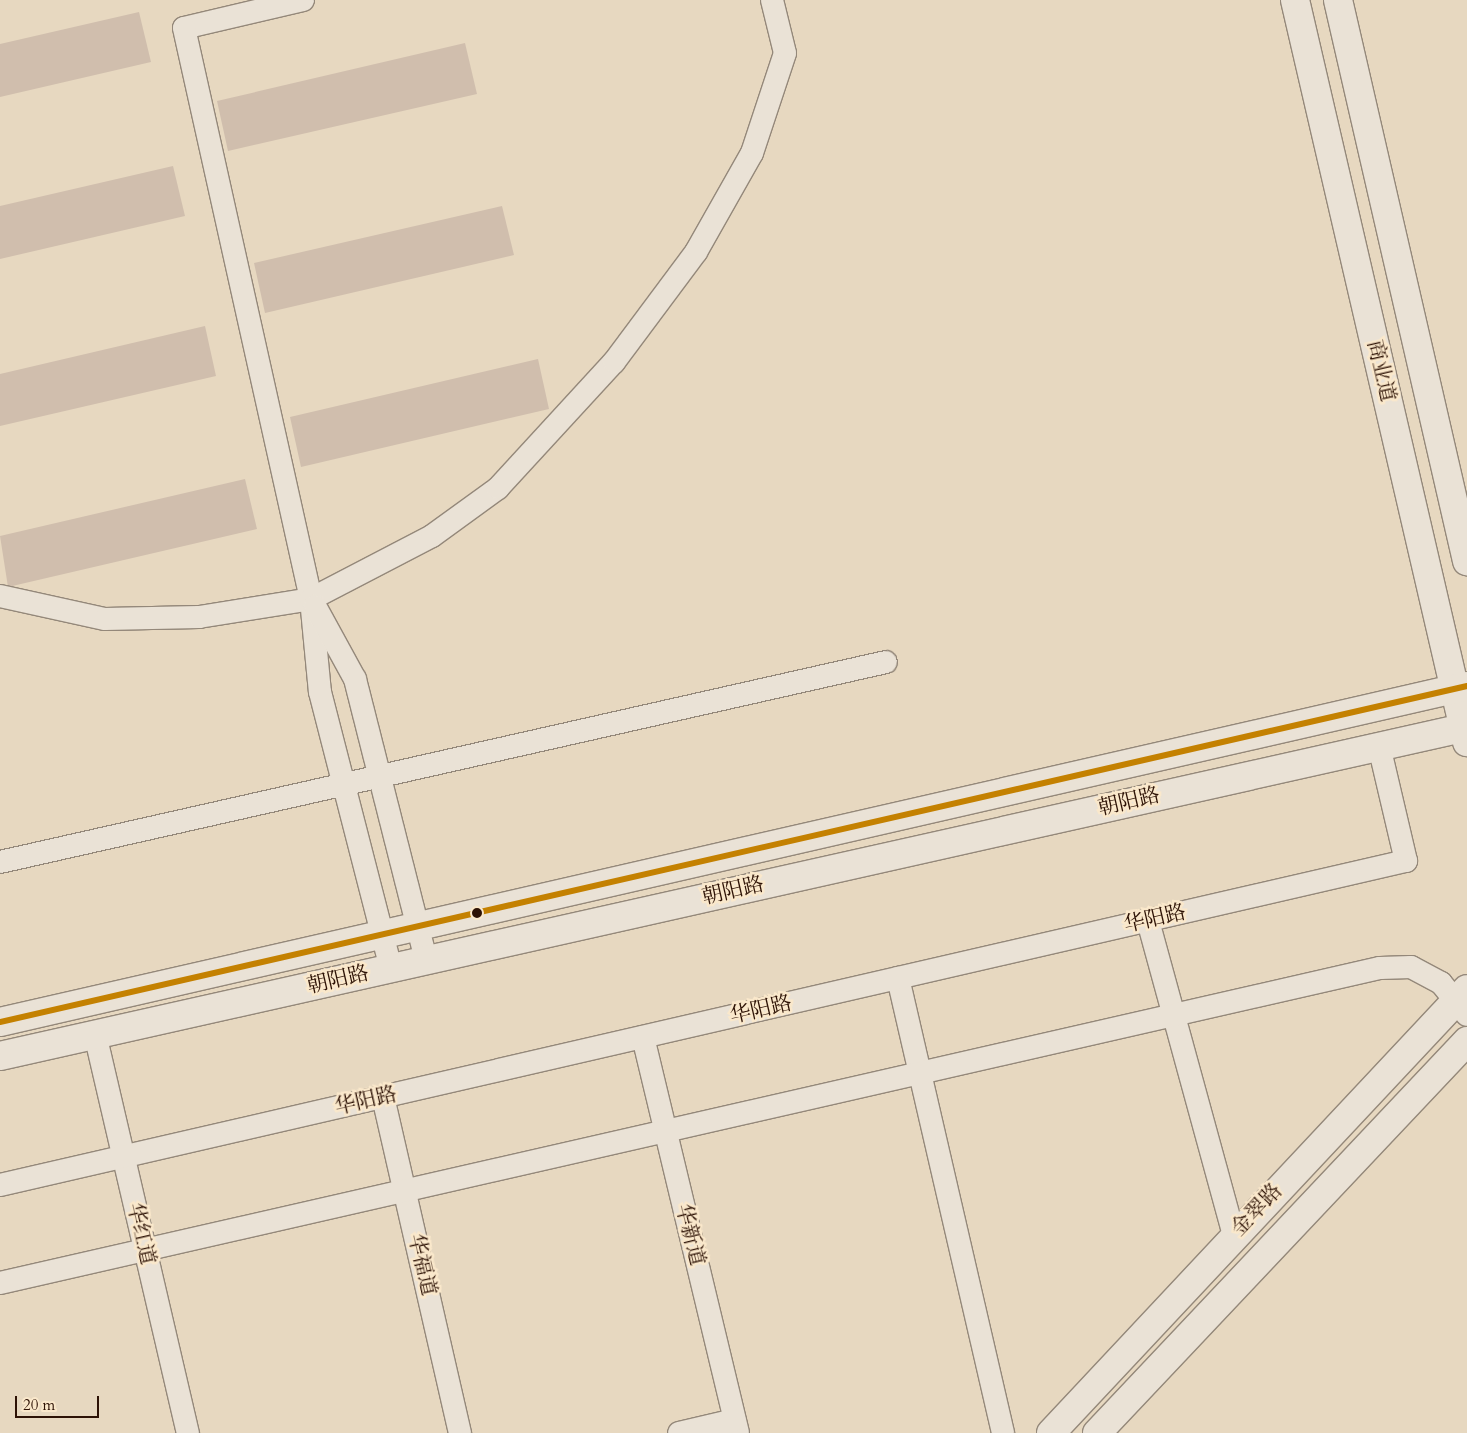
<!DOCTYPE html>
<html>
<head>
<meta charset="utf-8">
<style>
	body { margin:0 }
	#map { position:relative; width:1467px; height:1433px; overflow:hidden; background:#e7d8c0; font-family:Cardo,"Noto Serif SC",serif }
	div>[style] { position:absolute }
	.building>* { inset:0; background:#d0bead }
	.roads { filter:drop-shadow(1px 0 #94887a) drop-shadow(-1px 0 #94887a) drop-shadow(0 1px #94887a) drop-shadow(0 -1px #94887a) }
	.street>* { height:22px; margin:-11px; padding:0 11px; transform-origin:11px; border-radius:11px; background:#eae2d6 }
	.secondary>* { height:28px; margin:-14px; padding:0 14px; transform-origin:14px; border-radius:14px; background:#eae2d6 }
	.bus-1>* { height:6px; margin:-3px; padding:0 3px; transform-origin:3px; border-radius:3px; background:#c48101 }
	.dots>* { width:14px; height:14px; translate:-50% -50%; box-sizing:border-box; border:2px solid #fae8cb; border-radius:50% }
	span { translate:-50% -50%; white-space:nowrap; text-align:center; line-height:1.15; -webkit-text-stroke:5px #fae8cb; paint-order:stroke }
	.street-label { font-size:21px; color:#2d1205 }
	.scale { position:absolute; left:15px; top:1396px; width:84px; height:22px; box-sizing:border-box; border:2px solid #2d1205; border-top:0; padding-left:6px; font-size:15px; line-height:18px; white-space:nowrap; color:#2d1205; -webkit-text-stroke:4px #fae8cb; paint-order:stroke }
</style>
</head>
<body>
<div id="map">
	<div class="building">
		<div style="clip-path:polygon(139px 12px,151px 62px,0 97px,0 44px)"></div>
		<div style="clip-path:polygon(465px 43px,477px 94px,228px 151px,217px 101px)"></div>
		<div style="clip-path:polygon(173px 166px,185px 216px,0 259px,0 206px)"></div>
		<div style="clip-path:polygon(502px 206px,514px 255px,265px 313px,254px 263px)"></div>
		<div style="clip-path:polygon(205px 326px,216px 376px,0 426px,0 374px)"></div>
		<div style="clip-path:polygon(538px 359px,549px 409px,301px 467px,290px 417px)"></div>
		<div style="clip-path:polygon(245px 479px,257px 529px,8px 587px,0 536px)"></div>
	</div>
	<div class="roads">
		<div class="street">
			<div style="left:303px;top:0;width:122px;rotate:166.8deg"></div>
			<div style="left:184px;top:28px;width:585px;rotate:77.46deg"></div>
			<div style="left:311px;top:599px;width:93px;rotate:84.5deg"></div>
			<div style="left:320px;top:692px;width:285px;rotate:75.6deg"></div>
			<div style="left:0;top:596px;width:107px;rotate:12.4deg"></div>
			<div style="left:105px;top:619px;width:94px;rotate:-1.2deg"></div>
			<div style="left:199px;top:617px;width:113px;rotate:-9.1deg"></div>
			<div style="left:311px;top:599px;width:136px;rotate:-27.5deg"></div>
			<div style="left:432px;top:536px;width:82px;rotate:-36deg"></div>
			<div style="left:498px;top:488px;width:171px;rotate:-47.4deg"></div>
			<div style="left:614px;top:362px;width:137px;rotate:-53.3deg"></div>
			<div style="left:696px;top:252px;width:114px;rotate:-60.5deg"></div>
			<div style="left:752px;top:153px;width:105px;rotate:-71.7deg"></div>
			<div style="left:785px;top:53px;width:55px;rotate:-103.8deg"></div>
			<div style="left:315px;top:606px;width:83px;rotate:61.3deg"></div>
			<div style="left:355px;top:679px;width:290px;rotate:75.8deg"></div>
			<div style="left:0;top:862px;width:908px;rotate:-12.72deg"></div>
			<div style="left:1148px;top:921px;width:326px;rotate:74.7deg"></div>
			<div style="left:898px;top:978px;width:467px;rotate:77deg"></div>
			<div style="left:95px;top:1034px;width:410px;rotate:76.9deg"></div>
			<div style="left:643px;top:1037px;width:407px;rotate:76.5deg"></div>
			<div style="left:383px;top:1097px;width:345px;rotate:77.1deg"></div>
			<div style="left:0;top:1185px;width:1443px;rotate:-12.98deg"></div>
			<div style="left:1406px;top:861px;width:118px;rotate:-103.2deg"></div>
			<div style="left:0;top:1283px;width:1415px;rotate:-12.86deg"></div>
			<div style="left:1380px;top:968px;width:31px;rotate:-2deg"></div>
			<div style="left:1411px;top:967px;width:34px;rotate:28deg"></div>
			<div style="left:1441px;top:983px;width:41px;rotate:50.9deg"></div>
			<div style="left:679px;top:1433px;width:57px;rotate:-13.1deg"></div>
		</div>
		<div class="secondary">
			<div style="left:1295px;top:0;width:762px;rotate:76.95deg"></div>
			<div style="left:1338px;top:0;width:576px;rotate:77.05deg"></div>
			<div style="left:0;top:1022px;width:1505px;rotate:-12.9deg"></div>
			<div style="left:0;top:1056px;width:1503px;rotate:-12.64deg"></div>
			<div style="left:1051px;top:1433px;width:608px;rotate:-46.86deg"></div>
			<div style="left:1097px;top:1433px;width:539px;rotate:-46.65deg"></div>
		</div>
	</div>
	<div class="bus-1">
		<div style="left:0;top:1022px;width:1505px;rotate:-12.9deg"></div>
	</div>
	<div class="dots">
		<div style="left:477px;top:913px;background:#2d1205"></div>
	</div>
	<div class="street-label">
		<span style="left:1381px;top:371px;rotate:77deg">商业道</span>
		<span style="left:1129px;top:802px;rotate:-13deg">朝阳路</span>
		<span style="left:733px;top:891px;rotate:-13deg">朝阳路</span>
		<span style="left:1155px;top:919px;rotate:-13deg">华阳路</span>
		<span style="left:338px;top:980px;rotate:-13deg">朝阳路</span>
		<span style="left:761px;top:1010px;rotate:-13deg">华阳路</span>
		<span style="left:366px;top:1101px;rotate:-13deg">华阳路</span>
		<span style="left:1257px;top:1210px;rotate:-47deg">金翠路</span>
		<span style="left:141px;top:1234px;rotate:77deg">华红道</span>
		<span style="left:690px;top:1235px;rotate:76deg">华新道</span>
		<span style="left:422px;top:1265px;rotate:77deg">华福道</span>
	</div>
	<div class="scale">20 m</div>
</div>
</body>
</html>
